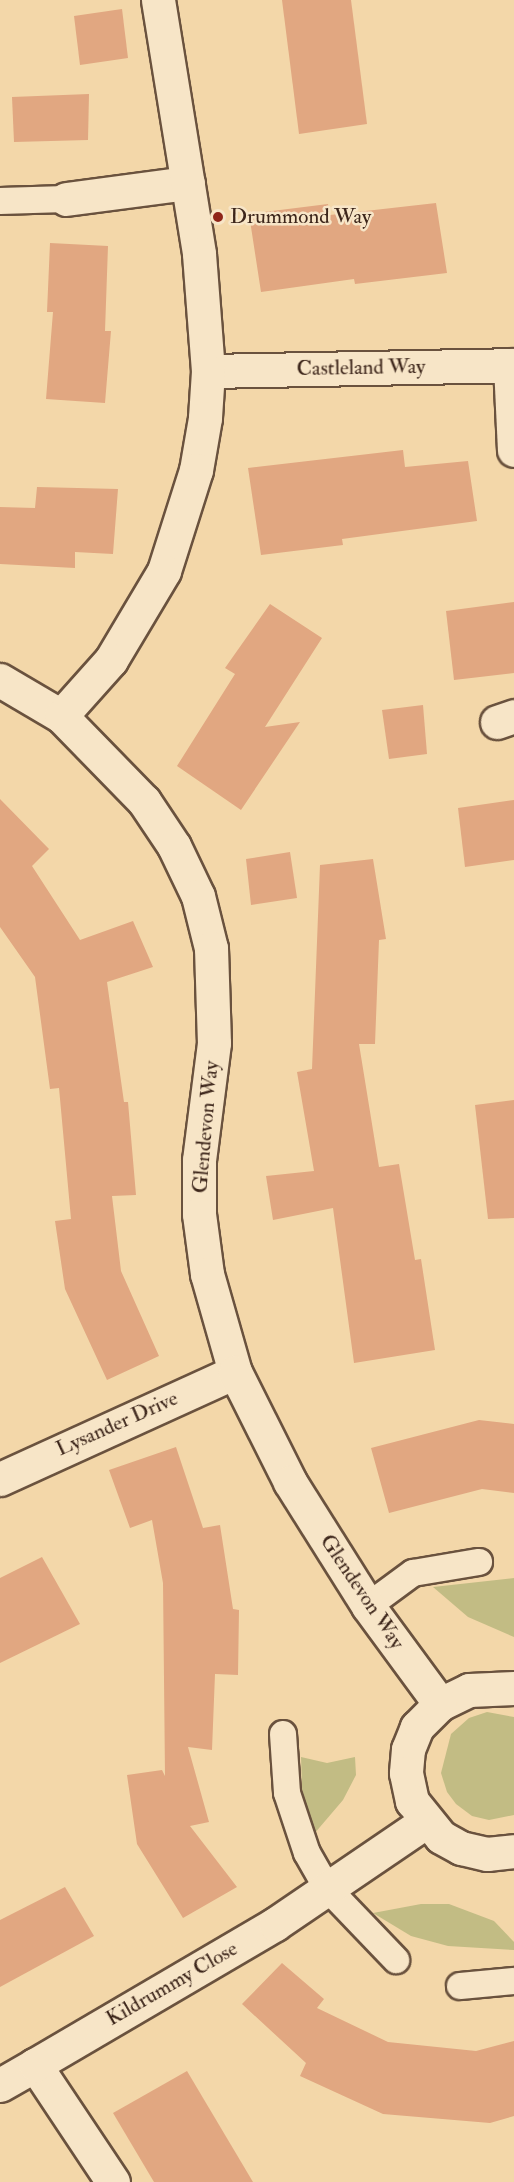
<!DOCTYPE html>
<html>
<head>
<meta charset="utf-8">
<style>
	body { margin:0 }
	#map { position:relative; width:514px; height:2182px; overflow:hidden; background:#f3d7a9; font-family:"IM FELL Double Pica",serif }
	div>[style] { position:absolute }
	.green>* { inset:0; background:#c2bc84 }
	.building>* { inset:0; background:#e1a781 }
	.roads { filter:drop-shadow(2px 0 #6a523e) drop-shadow(-2px 0 #6a523e) drop-shadow(0 2px #6a523e) drop-shadow(0 -2px #6a523e) }
	.service>* { height:26px; margin:-13px; padding:0 13px; transform-origin:13px; border-radius:13px; background:#f7e5c7 }
	.minor>* { height:33px; margin:-16.5px; padding:0 16.5px; transform-origin:16.5px; border-radius:16.5px; background:#f7e5c7 }
	.tertiary>* { height:33px; margin:-16.5px; padding:0 16.5px; transform-origin:16.5px; border-radius:16.5px; background:#f7e5c7 }
	.dots>* { width:16px; height:16px; translate:-50% -50%; box-sizing:border-box; border:3px solid #f7e5c7; border-radius:50% }
	span { translate:-50% -50%; white-space:nowrap; text-align:center; line-height:1.15; -webkit-text-stroke:5px #f7e5c7; paint-order:stroke }
	.poi-label { font-size:21px; color:#3c251a }
	.left { translate:0 -50%; text-align:left }
	.street-label { font-size:21px; color:#3c251a }
</style>
</head>
<body>
<div id="map">
	<div class="green">
		<div style="clip-path:polygon(514px 1578px,514px 1637px,468px 1617px,433px 1587px)"></div>
		<div style="clip-path:polygon(487px 1712px,514px 1717px,514px 1815px,489px 1820px,472px 1816px,456px 1804px,447px 1792px,441px 1773px,451px 1734px,469px 1718px)"></div>
		<div style="clip-path:polygon(301px 1757px,327px 1763px,355px 1757px,356px 1775px,343px 1800px,314px 1834px,302px 1789px)"></div>
		<div style="clip-path:polygon(421px 1904px,449px 1904px,494px 1921px,514px 1942px,514px 1950px,448px 1946px,411px 1936px,373px 1913px)"></div>
	</div>
	<div class="building">
		<div style="clip-path:polygon(282px 0,351px 0,367px 124px,299px 134px)"></div>
		<div style="clip-path:polygon(122px 9px,128px 58px,80px 65px,74px 16px)"></div>
		<div style="clip-path:polygon(89px 94px,88px 140px,14px 142px,12px 97px)"></div>
		<div style="clip-path:polygon(436px 203px,447px 273px,355px 284px,354px 279px,261px 292px,249px 214px,328px 204px,330px 215px)"></div>
		<div style="clip-path:polygon(50px 243px,108px 246px,105px 331px,111px 331px,105px 403px,46px 399px,53px 312px,47px 312px)"></div>
		<div style="clip-path:polygon(403px 450px,405px 467px,468px 461px,477px 521px,342px 539px,343px 545px,261px 555px,248px 468px)"></div>
		<div style="clip-path:polygon(37px 487px,118px 489px,113px 554px,75px 552px,75px 568px,0 564px,0 507px,35px 508px)"></div>
		<div style="clip-path:polygon(514px 602px,514px 673px,454px 680px,446px 611px)"></div>
		<div style="clip-path:polygon(270px 604px,322px 638px,265px 727px,300px 722px,241px 810px,177px 766px,235px 674px,225px 668px)"></div>
		<div style="clip-path:polygon(423px 705px,427px 754px,389px 759px,382px 710px)"></div>
		<div style="clip-path:polygon(0 799px,49px 849px,32px 866px,80px 940px,133px 921px,153px 967px,107px 982px,124px 1102px,128px 1102px,136px 1195px,112px 1196px,121px 1271px,159px 1356px,107px 1380px,65px 1289px,55px 1221px,71px 1219px,59px 1088px,50px 1089px,35px 977px,0 927px)"></div>
		<div style="clip-path:polygon(514px 800px,514px 860px,465px 867px,458px 808px)"></div>
		<div style="clip-path:polygon(290px 852px,297px 898px,251px 905px,246px 859px)"></div>
		<div style="clip-path:polygon(373px 859px,386px 939px,379px 940px,375px 1044px,359px 1044px,379px 1167px,399px 1164px,415px 1260px,421px 1259px,435px 1350px,354px 1363px,333px 1208px,273px 1220px,266px 1176px,314px 1171px,297px 1072px,312px 1069px,320px 865px)"></div>
		<div style="clip-path:polygon(514px 1100px,514px 1218px,488px 1219px,475px 1105px)"></div>
		<div style="clip-path:polygon(479px 1420px,514px 1424px,514px 1493px,482px 1489px,389px 1513px,371px 1448px)"></div>
		<div style="clip-path:polygon(176px 1447px,203px 1528px,220px 1525px,233px 1609px,239px 1610px,238px 1675px,215px 1674px,212px 1750px,188px 1747px,209px 1822px,190px 1826px,237px 1887px,183px 1918px,137px 1844px,127px 1775px,162px 1770px,165px 1776px,163px 1583px,152px 1520px,130px 1528px,109px 1470px)"></div>
		<div style="clip-path:polygon(42px 1557px,80px 1624px,0 1663px,0 1578px)"></div>
		<div style="clip-path:polygon(65px 1887px,94px 1936px,0 1987px,0 1920px)"></div>
		<div style="clip-path:polygon(282px 1963px,324px 1999px,317px 2008px,388px 2042px,476px 2051px,514px 2041px,514px 2116px,490px 2123px,383px 2114px,300px 2076px,306px 2063px,242px 2004px)"></div>
		<div style="clip-path:polygon(187px 2071px,253px 2182px,154px 2182px,113px 2113px)"></div>
	</div>
	<div class="roads">
		<div class="service">
			<div style="left:0;top:201px;width:66px;rotate:-1.7deg"></div>
			<div style="left:368px;top:1606px;width:56px;rotate:-36.3deg"></div>
			<div style="left:413px;top:1573px;width:67px;rotate:-9.5deg"></div>
			<div style="left:283px;top:1734px;width:59px;rotate:86.1deg"></div>
			<div style="left:287px;top:1793px;width:63px;rotate:71.6deg"></div>
			<div style="left:307px;top:1853px;width:40px;rotate:60.3deg"></div>
			<div style="left:327px;top:1888px;width:100px;rotate:46.2deg"></div>
			<div style="left:460px;top:1986px;width:54px;rotate:-5.3deg"></div>
		</div>
		<div class="minor">
			<div style="left:66px;top:199px;width:123px;rotate:-7.5deg"></div>
			<div style="left:510px;top:365px;width:85px;rotate:87.3deg"></div>
			<div style="left:208px;top:371px;width:306px;rotate:-1.1deg"></div>
			<div style="left:0;top:680px;width:71px;rotate:30.5deg"></div>
			<div style="left:497px;top:722px;width:18px;rotate:-19deg"></div>
			<div style="left:0;top:1479px;width:258px;rotate:-24.5deg"></div>
			<div style="left:0;top:2085px;width:40px;rotate:-29.7deg"></div>
			<div style="left:113px;top:2182px;width:141px;rotate:-123.7deg"></div>
			<div style="left:35px;top:2065px;width:278px;rotate:-30.4deg"></div>
			<div style="left:275px;top:1924px;width:181px;rotate:-34.2deg"></div>
		</div>
		<div class="tertiary">
			<div style="left:158px;top:0;width:257px;rotate:80.8deg"></div>
			<div style="left:199px;top:254px;width:117px;rotate:85.6deg"></div>
			<div style="left:208px;top:371px;width:47px;rotate:93.7deg"></div>
			<div style="left:205px;top:418px;width:53px;rotate:99.8deg"></div>
			<div style="left:196px;top:470px;width:106px;rotate:107.6deg"></div>
			<div style="left:164px;top:571px;width:104px;rotate:120.8deg"></div>
			<div style="left:111px;top:660px;width:75px;rotate:131.8deg"></div>
			<div style="left:61px;top:716px;width:119px;rotate:45.7deg"></div>
			<div style="left:144px;top:801px;width:54px;rotate:56.3deg"></div>
			<div style="left:174px;top:846px;width:55px;rotate:64.4deg"></div>
			<div style="left:198px;top:896px;width:54px;rotate:76deg"></div>
			<div style="left:211px;top:948px;width:95px;rotate:88.2deg"></div>
			<div style="left:214px;top:1043px;width:118px;rotate:97.3deg"></div>
			<div style="left:199px;top:1160px;width:54px;rotate:90deg"></div>
			<div style="left:199px;top:1214px;width:61px;rotate:82.4deg"></div>
			<div style="left:207px;top:1274px;width:102px;rotate:74.1deg"></div>
			<div style="left:235px;top:1372px;width:123px;rotate:63.4deg"></div>
			<div style="left:290px;top:1482px;width:146px;rotate:57.8deg"></div>
			<div style="left:368px;top:1606px;width:122px;rotate:53.7deg"></div>
			<div style="left:514px;top:1688px;width:45px;rotate:177.5deg"></div>
			<div style="left:469px;top:1690px;width:32px;rotate:154deg"></div>
			<div style="left:440px;top:1704px;width:33px;rotate:135deg"></div>
			<div style="left:417px;top:1727px;width:24px;rotate:112deg"></div>
			<div style="left:408px;top:1749px;width:24px;rotate:95deg"></div>
			<div style="left:406px;top:1773px;width:29px;rotate:78deg"></div>
			<div style="left:412px;top:1801px;width:46px;rotate:51.1deg"></div>
			<div style="left:441px;top:1837px;width:23px;rotate:29deg"></div>
			<div style="left:461px;top:1848px;width:27px;rotate:13deg"></div>
			<div style="left:487px;top:1854px;width:27px;rotate:-6deg"></div>
		</div>
	</div>
	<div class="dots">
		<div style="left:218px;top:217px;background:#8f2418"></div>
	</div>
	<div class="poi-label">
		<span class="left" style="left:230px;top:217px">Drummond Way</span>
	</div>
	<div class="street-label">
		<span style="left:361px;top:368px;rotate:-1deg">Castleland Way</span>
		<span style="left:206px;top:1127px;rotate:-85deg">Glendevon Way</span>
		<span style="left:117px;top:1424px;rotate:-24deg">Lysander Drive</span>
		<span style="left:362px;top:1592px;rotate:56deg">Glendevon Way</span>
		<span style="left:172px;top:1984px;rotate:-30deg">Kildrummy Close</span>
	</div>
</div>
</body>
</html>
